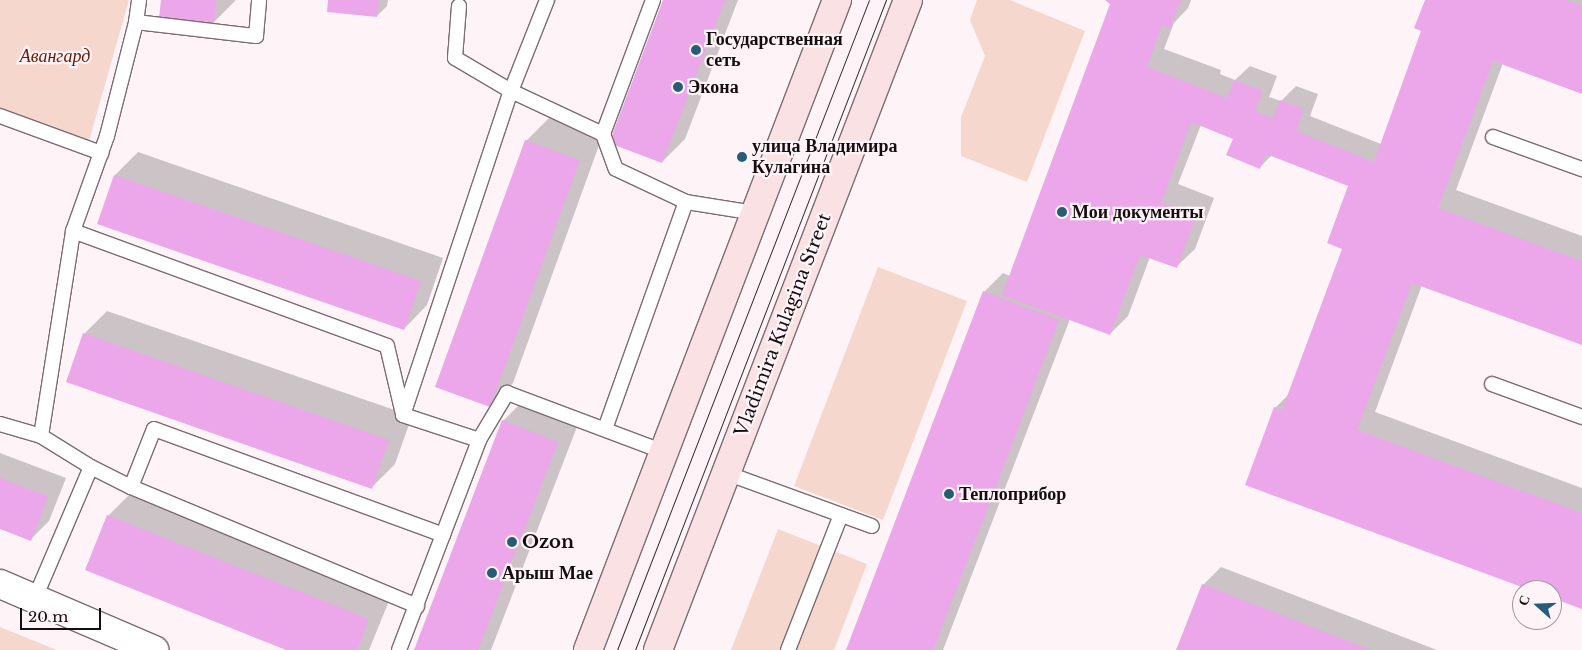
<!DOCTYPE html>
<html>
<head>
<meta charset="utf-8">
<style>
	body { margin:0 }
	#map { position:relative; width:1582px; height:650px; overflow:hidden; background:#fef4f8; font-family:"Libre Baskerville",serif }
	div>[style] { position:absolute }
	.green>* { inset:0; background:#f5d7ce }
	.shadow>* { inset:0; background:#0003 }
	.building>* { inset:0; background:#eba7e9 }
	.roads { filter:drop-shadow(1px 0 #7b6c72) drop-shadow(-1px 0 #7b6c72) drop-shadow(0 1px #7b6c72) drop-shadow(0 -1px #7b6c72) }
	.service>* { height:14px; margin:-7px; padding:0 7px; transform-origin:7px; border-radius:7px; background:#fff }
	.tertiary>* { height:28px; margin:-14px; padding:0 14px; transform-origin:14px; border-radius:14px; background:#fff }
	.secondary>* { height:28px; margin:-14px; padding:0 14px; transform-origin:14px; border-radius:14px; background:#fae2e4 }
	.tram>* { height:1px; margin:-0.5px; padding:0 0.5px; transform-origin:0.5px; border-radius:0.5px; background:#342d2f }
	.dots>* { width:14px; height:14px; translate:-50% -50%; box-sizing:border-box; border:2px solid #fef4f8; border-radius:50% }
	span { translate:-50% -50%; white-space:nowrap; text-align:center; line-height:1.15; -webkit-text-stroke:4.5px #fef4f8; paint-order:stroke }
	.poi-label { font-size:18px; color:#140e10; font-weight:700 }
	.left { translate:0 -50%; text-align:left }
	.park-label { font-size:18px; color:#6a1a01; font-style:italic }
	.street-label { font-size:18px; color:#140e10 }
	.north { position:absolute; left:1512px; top:580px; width:50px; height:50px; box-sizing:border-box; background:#fef4f8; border:1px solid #a0989b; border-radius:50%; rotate:290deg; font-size:14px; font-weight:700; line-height:20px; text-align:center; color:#140e10 }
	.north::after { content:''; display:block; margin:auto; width:18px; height:22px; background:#285b78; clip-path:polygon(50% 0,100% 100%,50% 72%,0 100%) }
	.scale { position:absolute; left:20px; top:608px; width:81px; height:22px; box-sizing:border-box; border:2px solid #140e10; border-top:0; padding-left:6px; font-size:15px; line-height:18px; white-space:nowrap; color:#140e10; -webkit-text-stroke:4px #fef4f8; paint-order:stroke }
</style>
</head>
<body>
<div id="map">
	<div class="green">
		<div style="clip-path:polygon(0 0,129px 0,89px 141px,0 108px)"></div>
		<div style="clip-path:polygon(977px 0,1010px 0,1085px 31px,1027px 182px,961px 156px,961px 117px,985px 56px,970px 20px)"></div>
		<div style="clip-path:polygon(878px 267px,967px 301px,883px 520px,794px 486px)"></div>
		<div style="clip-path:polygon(778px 529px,867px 564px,834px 650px,731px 650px)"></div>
		<div style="clip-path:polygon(0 627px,57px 650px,0 650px)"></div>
	</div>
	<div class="shadow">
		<div style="clip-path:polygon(162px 0,236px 0,214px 22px)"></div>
		<div style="clip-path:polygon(330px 0,388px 0,387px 6px,377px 16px)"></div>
		<div style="clip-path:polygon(665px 0,738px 0,685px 139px,662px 162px)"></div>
		<div style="clip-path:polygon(1106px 0,1191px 0,1188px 8px,1174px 23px,1164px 49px,1221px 70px,1220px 74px,1235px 80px,1250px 66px,1277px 76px,1269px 97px,1281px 101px,1296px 86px,1318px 94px,1310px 116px,1381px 144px,1423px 30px,1426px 0,1582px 0,1582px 92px,1503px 63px,1456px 190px,1582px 236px,1582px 344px,1422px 285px,1375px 412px,1582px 488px,1582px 608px,1552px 597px,1552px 590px,1533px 590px,1275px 408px,1290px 393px,1344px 248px,1351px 180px,1272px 155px,1260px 167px,1234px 138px,1201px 125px,1178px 184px,1214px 198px,1195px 249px,1176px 267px,1150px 257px,1128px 316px,1110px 334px,1070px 319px,943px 650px,847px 650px,984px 292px,1003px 273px,1010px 276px,1111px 4px)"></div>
		<div style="clip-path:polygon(550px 117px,602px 137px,513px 383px,490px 406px,437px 387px,527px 140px)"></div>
		<div style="clip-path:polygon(138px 152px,443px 258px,427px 305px,404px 329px,99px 223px,115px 175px)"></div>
		<div style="clip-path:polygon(107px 311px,412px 416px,395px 464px,372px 487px,84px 334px)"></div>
		<div style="clip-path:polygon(526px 398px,580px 419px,491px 650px,415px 650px,503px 421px)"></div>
		<div style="clip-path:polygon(0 453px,66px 478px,49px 521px,31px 539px,0 528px)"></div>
		<div style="clip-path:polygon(132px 492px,391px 596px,369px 650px,290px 650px,108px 516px)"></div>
		<div style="clip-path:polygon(1221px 567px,1437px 650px,1177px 650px,1203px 585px)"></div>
	</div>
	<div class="building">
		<div style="clip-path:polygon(161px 0,216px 0,214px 24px,159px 18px)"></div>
		<div style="clip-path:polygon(328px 0,379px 0,377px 17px,327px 12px)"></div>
		<div style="clip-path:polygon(663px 0,725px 0,662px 163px,609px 143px)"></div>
		<div style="clip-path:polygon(1105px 0,1181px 0,1170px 28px,1162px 25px,1147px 67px,1227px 98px,1234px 80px,1263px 91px,1255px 111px,1273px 118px,1280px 100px,1304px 109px,1296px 131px,1374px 162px,1421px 31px,1414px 28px,1425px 0,1566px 0,1582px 6px,1582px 94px,1493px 61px,1438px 208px,1582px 261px,1582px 345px,1412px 283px,1357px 430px,1582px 513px,1582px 609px,1552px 598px,1552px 590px,1530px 590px,1245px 485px,1274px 407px,1282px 410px,1342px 249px,1327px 243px,1348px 186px,1266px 154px,1260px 169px,1226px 155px,1233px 139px,1191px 122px,1161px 203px,1196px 216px,1177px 268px,1140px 255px,1110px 335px,1002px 295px,1110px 4px)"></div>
		<div style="clip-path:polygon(525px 140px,580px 160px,490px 407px,435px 387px)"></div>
		<div style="clip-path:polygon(114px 175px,421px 281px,404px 330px,97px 224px)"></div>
		<div style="clip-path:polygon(983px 291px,1059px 320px,1008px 455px,933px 650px,846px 650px)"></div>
		<div style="clip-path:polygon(83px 333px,389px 440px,372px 489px,66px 382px)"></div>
		<div style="clip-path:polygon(502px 420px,558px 442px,478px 650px,414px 650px)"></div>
		<div style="clip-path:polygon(0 478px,48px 496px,31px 541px,0 529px)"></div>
		<div style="clip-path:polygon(107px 515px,369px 619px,357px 650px,286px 650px,85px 570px)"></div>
		<div style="clip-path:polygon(1202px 584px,1371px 650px,1176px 650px)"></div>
	</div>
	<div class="roads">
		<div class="service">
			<div style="left:653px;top:0;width:143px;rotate:110.5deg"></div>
			<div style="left:603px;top:134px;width:37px;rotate:70deg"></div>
			<div style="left:616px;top:169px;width:77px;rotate:25.2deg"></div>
			<div style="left:686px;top:202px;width:70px;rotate:9.1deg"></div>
			<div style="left:459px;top:6px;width:52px;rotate:94.4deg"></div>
			<div style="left:455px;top:58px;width:65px;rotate:30.5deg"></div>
			<div style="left:511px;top:91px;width:102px;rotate:25.1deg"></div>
			<div style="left:136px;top:22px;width:121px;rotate:6.7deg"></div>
			<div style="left:256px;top:36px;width:36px;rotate:-85deg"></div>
			<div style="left:0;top:116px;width:108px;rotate:20.1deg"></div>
			<div style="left:1493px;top:137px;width:95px;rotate:19.8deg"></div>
			<div style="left:73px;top:231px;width:334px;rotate:20.1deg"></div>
			<div style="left:387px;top:346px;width:70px;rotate:76.8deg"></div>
			<div style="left:1492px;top:384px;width:96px;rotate:20.1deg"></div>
			<div style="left:403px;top:415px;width:342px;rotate:-71.6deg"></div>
			<div style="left:511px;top:91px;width:98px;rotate:-68.4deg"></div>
			<div style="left:403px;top:415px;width:80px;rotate:18.2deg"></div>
			<div style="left:0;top:424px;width:43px;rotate:16.3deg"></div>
			<div style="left:41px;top:436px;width:59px;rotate:31.8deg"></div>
			<div style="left:91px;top:467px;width:45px;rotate:26.6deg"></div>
			<div style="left:131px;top:487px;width:310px;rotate:22.6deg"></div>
			<div style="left:605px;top:429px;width:241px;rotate:-70.4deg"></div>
			<div style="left:41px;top:436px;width:207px;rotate:-81.1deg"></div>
			<div style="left:73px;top:231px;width:101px;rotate:-70.3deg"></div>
			<div style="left:107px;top:136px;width:118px;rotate:-75.7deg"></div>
			<div style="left:136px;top:22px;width:22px;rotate:-82deg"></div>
			<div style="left:726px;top:473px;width:155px;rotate:20deg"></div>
			<div style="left:131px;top:487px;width:62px;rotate:-68.4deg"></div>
			<div style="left:154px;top:429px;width:308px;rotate:20.1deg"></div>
			<div style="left:35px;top:598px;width:142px;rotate:-66.9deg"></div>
			<div style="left:399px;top:650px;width:225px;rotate:-69.1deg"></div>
			<div style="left:479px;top:440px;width:55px;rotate:-59.2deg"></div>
			<div style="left:507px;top:393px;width:168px;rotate:20.6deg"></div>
			<div style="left:788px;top:650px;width:145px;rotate:-68.6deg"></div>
		</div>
		<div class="tertiary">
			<div style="left:0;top:584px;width:168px;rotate:23.2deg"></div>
		</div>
		<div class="secondary">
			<div style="left:588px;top:650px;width:696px;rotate:-69.04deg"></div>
			<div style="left:658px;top:650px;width:696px;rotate:-68.96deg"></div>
		</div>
	</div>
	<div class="tram">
		<div style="left:617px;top:650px;width:697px;rotate:-68.81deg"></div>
		<div style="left:635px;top:650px;width:697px;rotate:-68.89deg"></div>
	</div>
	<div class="dots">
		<div style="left:696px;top:50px;background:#285b78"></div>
		<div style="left:678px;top:87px;background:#285b78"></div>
		<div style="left:742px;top:157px;background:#285b78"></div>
		<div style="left:1062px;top:212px;background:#285b78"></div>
		<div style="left:949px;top:494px;background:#285b78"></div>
		<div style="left:512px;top:542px;background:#285b78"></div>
		<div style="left:492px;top:573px;background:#285b78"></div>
	</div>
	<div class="poi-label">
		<span class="left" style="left:706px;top:50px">Государственная<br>сеть</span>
		<span class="left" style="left:688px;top:87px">Экона</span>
		<span class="left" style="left:752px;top:157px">улица Владимира<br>Кулагина</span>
		<span class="left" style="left:1072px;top:212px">Мои документы</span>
		<span class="left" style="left:959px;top:494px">Теплоприбор</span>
		<span class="left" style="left:522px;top:542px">Ozon</span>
		<span class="left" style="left:502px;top:573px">Арыш Мае</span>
	</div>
	<div class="park-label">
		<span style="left:55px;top:56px">Авангард</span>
	</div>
	<div class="street-label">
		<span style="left:783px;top:325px;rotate:-69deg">Vladimira Kulagina Street</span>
	</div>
	<div class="north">С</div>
	<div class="scale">20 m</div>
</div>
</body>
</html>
